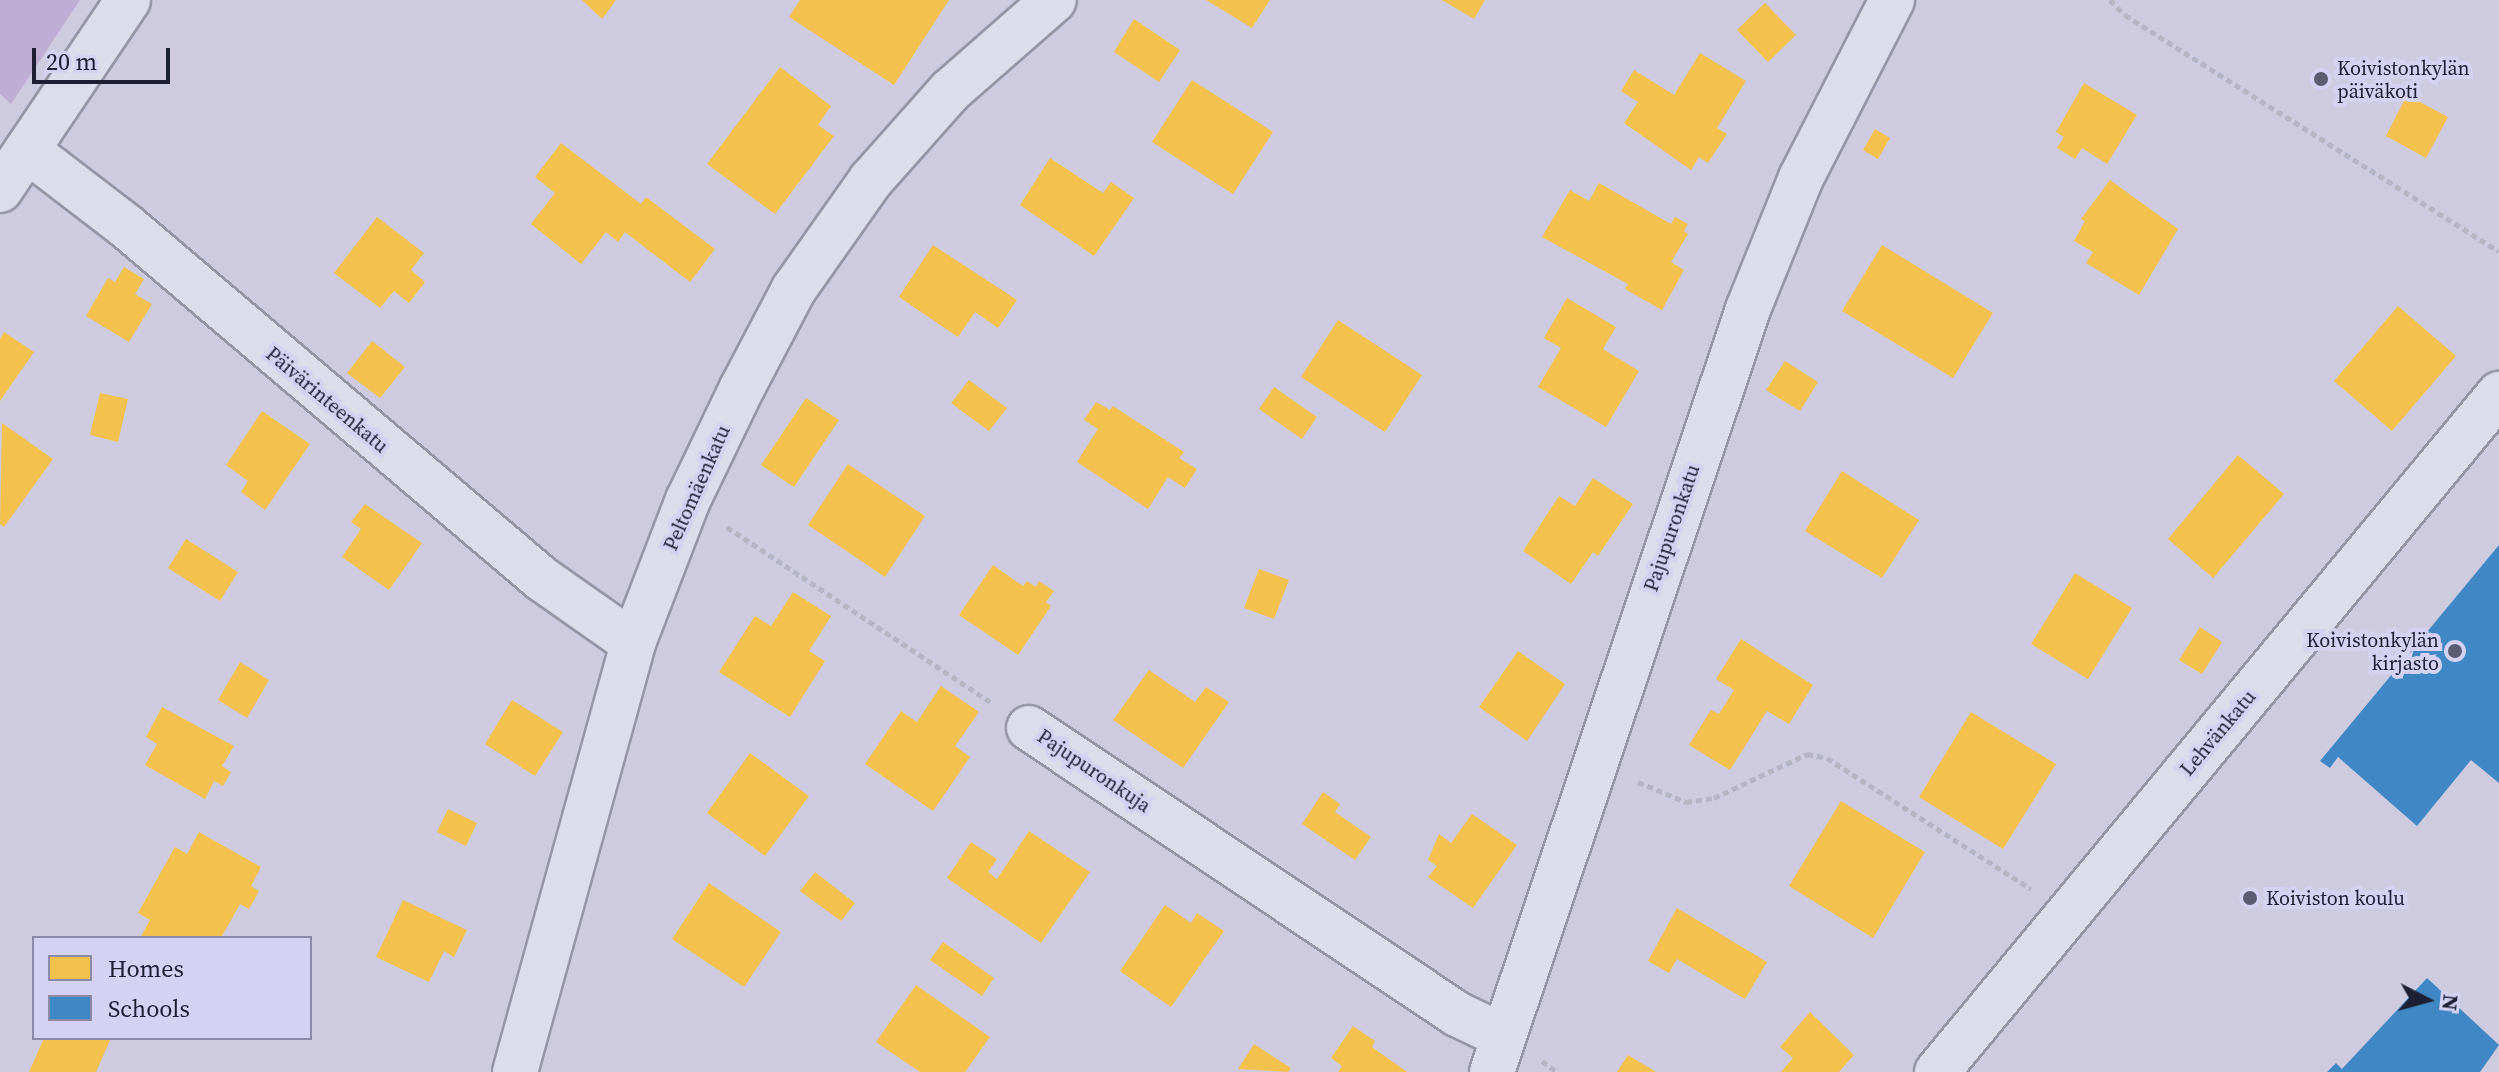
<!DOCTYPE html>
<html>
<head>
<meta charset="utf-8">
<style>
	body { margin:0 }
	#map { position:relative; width:2499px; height:1072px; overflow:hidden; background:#cecbe1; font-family:"Source Serif 4",serif }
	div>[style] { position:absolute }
	.green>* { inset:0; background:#beaed3 }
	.homes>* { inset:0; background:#f2c14e }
	.schools>* { inset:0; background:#3f88c5 }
	.path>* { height:5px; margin-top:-2.5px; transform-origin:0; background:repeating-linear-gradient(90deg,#b4b4c2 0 6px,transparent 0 10px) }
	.roads { filter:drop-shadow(2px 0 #9595a6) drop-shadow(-2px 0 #9595a6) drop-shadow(0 2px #9595a6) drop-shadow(0 -2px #9595a6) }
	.minor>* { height:44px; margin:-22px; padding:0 22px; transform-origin:22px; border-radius:22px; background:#dddcea }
	.tertiary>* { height:44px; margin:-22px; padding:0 22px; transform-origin:22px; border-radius:22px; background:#dddcea }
	.dots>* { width:22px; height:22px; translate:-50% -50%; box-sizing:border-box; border:4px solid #d5d1f3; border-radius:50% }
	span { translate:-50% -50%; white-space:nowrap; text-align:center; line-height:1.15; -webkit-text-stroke:8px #d5d1f3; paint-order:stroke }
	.poi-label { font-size:20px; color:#1d1f34 }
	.left { translate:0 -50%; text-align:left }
	.right { translate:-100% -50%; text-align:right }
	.street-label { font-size:20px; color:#1d1f34 }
	.legend { position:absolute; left:32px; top:936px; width:280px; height:104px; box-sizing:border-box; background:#d5d1f3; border:2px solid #8b8aa7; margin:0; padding:10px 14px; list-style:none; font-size:24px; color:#1d1f34 }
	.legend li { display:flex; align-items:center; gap:16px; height:40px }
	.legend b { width:40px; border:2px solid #8b8aa7 }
	.north { position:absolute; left:2387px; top:960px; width:80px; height:80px; -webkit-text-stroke:6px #d5d1f3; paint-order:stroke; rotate:96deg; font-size:22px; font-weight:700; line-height:32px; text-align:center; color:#1d1f34 }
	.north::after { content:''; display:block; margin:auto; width:28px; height:36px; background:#1d1f34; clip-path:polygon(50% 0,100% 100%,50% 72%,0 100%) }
	.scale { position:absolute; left:32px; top:48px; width:138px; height:36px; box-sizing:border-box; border:4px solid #1d1f34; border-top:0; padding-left:10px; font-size:24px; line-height:28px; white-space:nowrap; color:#1d1f34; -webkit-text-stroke:6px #d5d1f3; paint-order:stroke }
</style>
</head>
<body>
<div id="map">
	<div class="green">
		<div style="clip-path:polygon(0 0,80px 0,11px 104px,0 94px)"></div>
	</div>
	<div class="homes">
		<div style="clip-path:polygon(582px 0,616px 0,602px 19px)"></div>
		<div style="clip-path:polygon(800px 0,949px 0,894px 85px,789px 17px)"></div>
		<div style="clip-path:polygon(1206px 0,1270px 0,1252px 28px)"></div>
		<div style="clip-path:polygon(1442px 0,1485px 0,1474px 19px)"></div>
		<div style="clip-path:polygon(1765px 3px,1796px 35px,1768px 62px,1737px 30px)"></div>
		<div style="clip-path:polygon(1134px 19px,1180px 50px,1159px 82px,1114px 52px)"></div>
		<div style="clip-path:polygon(1700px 53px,1746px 81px,1717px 128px,1727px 134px,1708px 163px,1699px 157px,1691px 170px,1624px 123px,1638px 102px,1621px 91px,1634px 70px,1674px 95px)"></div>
		<div style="clip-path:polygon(780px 67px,831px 106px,818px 125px,834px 136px,775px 214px,707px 164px)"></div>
		<div style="clip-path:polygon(1192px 80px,1273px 132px,1233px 194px,1152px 142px)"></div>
		<div style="clip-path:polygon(2084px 83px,2137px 115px,2107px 164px,2082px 148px,2075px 159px,2057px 148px,2064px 137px,2056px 132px)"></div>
		<div style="clip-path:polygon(2407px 95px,2448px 117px,2426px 158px,2386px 136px)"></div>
		<div style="clip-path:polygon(1875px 129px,1890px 138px,1878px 159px,1863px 150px)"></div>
		<div style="clip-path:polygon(561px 143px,641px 204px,646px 197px,715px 249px,690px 282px,625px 232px,618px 242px,606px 232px,581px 264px,531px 224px,555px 193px,535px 177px)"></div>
		<div style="clip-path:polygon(1050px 158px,1103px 193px,1111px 182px,1134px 198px,1094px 256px,1020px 205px)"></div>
		<div style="clip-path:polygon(2110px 180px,2178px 229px,2139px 295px,2086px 263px,2093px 252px,2074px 241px,2085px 221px,2081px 219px)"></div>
		<div style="clip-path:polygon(1599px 183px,1671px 224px,1675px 217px,1688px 224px,1684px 231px,1688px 234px,1671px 262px,1684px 270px,1662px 310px,1625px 289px,1628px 284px,1542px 237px,1570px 190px,1589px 201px)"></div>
		<div style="clip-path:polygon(377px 217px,424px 253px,411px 270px,425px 282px,409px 303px,394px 291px,380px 308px,334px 273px)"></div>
		<div style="clip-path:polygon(933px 245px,1017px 300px,998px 328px,975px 312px,958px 337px,899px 297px)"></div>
		<div style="clip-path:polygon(1882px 245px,1993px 313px,1953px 378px,1842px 311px)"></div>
		<div style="clip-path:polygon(124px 267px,144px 279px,135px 294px,152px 304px,129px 342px,86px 316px,108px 278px,115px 282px)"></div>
		<div style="clip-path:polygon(1567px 298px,1616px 327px,1603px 349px,1639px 371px,1606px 427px,1538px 387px,1561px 348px,1544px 338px)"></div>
		<div style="clip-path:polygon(2398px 306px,2456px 356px,2392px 431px,2334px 381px)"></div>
		<div style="clip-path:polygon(1338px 320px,1422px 375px,1385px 432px,1301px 377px)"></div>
		<div style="clip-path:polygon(4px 332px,34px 352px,0 401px,0 339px)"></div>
		<div style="clip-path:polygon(372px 341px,405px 367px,380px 398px,347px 373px)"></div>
		<div style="clip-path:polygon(1785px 361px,1818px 382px,1800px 411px,1766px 390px)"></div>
		<div style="clip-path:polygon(969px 380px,1007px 408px,989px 431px,951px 403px)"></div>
		<div style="clip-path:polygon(1274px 387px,1317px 417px,1302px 439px,1259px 409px)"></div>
		<div style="clip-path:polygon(100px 393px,128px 399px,118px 442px,90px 435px)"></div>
		<div style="clip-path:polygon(806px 398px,839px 420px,794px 487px,761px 465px)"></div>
		<div style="clip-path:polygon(1096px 402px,1110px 410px,1113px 406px,1184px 452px,1179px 458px,1197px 469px,1185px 488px,1168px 477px,1148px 509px,1077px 462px,1098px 429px,1084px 420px)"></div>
		<div style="clip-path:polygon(262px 411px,310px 444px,265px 510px,241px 492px,248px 481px,226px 465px)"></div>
		<div style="clip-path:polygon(2px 423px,53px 459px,4px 527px,0 524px)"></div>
		<div style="clip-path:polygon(2238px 455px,2284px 494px,2213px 578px,2168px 539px)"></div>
		<div style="clip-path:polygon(848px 464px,925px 516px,885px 577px,808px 525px)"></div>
		<div style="clip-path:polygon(1842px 471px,1919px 520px,1882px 578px,1805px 531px)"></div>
		<div style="clip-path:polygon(1593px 478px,1633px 504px,1598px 556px,1593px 552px,1571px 584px,1523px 551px,1559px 496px,1575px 506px)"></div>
		<div style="clip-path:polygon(365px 504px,422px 543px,389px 590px,342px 557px,361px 529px,351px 522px)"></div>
		<div style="clip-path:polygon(186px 539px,238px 572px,220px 601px,168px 568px)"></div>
		<div style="clip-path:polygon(993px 565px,1023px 586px,1027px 581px,1036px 587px,1039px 581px,1054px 591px,1046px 602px,1051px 606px,1018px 655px,959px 615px)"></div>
		<div style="clip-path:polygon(1259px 569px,1289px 580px,1274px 619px,1244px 608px)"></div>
		<div style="clip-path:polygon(2075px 573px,2132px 608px,2088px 679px,2031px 644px)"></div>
		<div style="clip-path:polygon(793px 592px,831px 616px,809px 651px,825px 661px,790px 717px,719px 672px,755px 616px,771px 626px)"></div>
		<div style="clip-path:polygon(2200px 627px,2222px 642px,2202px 674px,2179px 660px)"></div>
		<div style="clip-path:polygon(1741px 639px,1813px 685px,1789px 724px,1767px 711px,1730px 770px,1689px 745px,1711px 710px,1719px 714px,1734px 690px,1716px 679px)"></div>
		<div style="clip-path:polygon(1518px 651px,1565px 684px,1527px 741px,1479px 707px)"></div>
		<div style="clip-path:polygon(240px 662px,269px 680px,247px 718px,218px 700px)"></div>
		<div style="clip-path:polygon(1149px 670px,1195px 702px,1206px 687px,1229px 702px,1183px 768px,1113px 720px)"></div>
		<div style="clip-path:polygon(941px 686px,979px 712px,955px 746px,970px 757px,933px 811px,865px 764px,901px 711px,917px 722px)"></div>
		<div style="clip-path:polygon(512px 700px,563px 732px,535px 776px,485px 744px)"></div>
		<div style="clip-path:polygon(162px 707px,234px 746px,222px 766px,231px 772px,223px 786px,214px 781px,205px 799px,145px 765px,157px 744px,146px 737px)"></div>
		<div style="clip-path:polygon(1971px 712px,2056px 764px,2003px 849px,1919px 797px)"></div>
		<div style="clip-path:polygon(750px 753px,809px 796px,765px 856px,707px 813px)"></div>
		<div style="clip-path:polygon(1323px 792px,1340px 804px,1335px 812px,1371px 837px,1355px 860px,1302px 824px)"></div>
		<div style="clip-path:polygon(1841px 801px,1925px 852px,1873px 938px,1789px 886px)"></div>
		<div style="clip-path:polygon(448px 809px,477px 823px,466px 846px,437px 832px)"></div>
		<div style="clip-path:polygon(1472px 814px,1517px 845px,1473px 908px,1428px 877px,1437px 866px,1428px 860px,1439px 834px,1451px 843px)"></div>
		<div style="clip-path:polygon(1029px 831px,1090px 872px,1041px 943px,947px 878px,971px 842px,997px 859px,988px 872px,997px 879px)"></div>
		<div style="clip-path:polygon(199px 832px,261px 867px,251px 886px,259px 891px,249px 909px,240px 904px,221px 938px,140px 938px,150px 920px,138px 913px,175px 847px,187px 854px)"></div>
		<div style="clip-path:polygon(815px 872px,855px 903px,841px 921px,800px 891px)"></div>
		<div style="clip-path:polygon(709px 883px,781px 932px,744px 987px,672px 939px)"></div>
		<div style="clip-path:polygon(403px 900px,467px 930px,454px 957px,444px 951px,429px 982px,376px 957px)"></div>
		<div style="clip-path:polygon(1165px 905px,1191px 923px,1197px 913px,1224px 931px,1171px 1007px,1120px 971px)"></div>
		<div style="clip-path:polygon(1677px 908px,1767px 962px,1745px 999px,1677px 959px,1669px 973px,1648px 961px)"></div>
		<div style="clip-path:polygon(943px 942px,994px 978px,982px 996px,930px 960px)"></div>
		<div style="clip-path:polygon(916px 985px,990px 1037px,965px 1072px,920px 1072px,876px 1042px)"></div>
		<div style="clip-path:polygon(1810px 1012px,1854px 1055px,1839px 1072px,1781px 1072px,1793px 1058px,1780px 1047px)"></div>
		<div style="clip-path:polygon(1353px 1026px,1375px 1041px,1372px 1047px,1407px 1072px,1338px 1072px,1342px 1066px,1331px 1058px)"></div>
		<div style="clip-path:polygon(44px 1038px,111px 1038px,96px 1072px,29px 1072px)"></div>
		<div style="clip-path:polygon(1254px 1044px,1291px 1068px,1288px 1072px,1238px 1069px)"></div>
		<div style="clip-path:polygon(1628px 1055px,1643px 1064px,1656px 1072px,1617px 1072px)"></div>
	</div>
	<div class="schools">
		<div style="clip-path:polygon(2499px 545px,2499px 783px,2471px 760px,2417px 826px,2338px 757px,2330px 768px,2320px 761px)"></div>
		<div style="clip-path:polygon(2427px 978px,2499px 1045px,2480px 1072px,2327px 1072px,2336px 1063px,2342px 1069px)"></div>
	</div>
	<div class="path">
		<div style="left:2110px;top:0;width:21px;rotate:45deg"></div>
		<div style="left:2125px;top:15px;width:442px;rotate:32.3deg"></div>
		<div style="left:727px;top:527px;width:318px;rotate:33.6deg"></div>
		<div style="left:1638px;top:782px;width:52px;rotate:22.6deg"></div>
		<div style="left:1686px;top:802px;width:28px;rotate:-8deg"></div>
		<div style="left:1714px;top:798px;width:103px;rotate:-25.3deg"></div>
		<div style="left:1807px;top:754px;width:20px;rotate:11deg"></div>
		<div style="left:1827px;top:758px;width:242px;rotate:32.7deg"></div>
		<div style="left:1542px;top:1061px;width:19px;rotate:36deg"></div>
	</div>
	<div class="roads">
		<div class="minor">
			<div style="left:27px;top:150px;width:125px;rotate:37.5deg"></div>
			<div style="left:126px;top:226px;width:546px;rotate:40.32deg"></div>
			<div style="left:542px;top:579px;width:111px;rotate:35.1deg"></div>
			<div style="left:1029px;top:728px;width:515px;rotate:33.75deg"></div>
			<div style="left:1457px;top:1014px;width:51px;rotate:25.6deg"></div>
			<div style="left:515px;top:1072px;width:445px;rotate:-74.6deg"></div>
			<div style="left:633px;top:643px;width:153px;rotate:-69deg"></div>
			<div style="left:688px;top:500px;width:124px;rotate:-64.3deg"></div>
			<div style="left:742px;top:388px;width:112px;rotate:-62.3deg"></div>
			<div style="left:794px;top:289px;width:133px;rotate:-54.8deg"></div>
			<div style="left:871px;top:180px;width:119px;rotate:-48.4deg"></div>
			<div style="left:950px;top:91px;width:138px;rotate:-41.2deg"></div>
			<div style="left:1492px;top:1072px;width:805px;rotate:-71.45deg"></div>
			<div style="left:1748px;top:309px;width:141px;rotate:-68deg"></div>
			<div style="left:1801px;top:178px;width:200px;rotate:-62.9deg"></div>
			<div style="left:1937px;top:1072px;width:881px;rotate:-50.34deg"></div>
		</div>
		<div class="tertiary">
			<div style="left:0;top:190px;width:229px;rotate:-56deg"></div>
		</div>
	</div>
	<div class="dots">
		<div style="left:2321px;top:79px;background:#5b5b71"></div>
		<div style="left:2455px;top:651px;background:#5b5b71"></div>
		<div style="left:2250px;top:898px;background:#5b5b71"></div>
	</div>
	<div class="poi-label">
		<span class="left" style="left:2337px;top:80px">Koivistonkylän<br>päiväkoti</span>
		<span class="right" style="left:2439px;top:652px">Koivistonkylän<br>kirjasto</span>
		<span class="left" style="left:2266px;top:898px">Koiviston koulu</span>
	</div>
	<div class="street-label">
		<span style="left:327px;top:400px;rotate:40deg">Päivärinteenkatu</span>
		<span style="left:697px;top:488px;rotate:-66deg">Peltomäenkatu</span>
		<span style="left:1672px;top:528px;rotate:-71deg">Pajupuronkatu</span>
		<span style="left:2218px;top:733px;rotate:-50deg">Lehvänkatu</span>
		<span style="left:1094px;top:771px;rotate:34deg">Pajupuronkuja</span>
	</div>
	<ul class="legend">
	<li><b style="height:22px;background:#f2c14e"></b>Homes</li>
	<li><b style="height:22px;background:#3f88c5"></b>Schools</li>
	</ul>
	<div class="north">N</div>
	<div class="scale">20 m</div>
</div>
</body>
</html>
